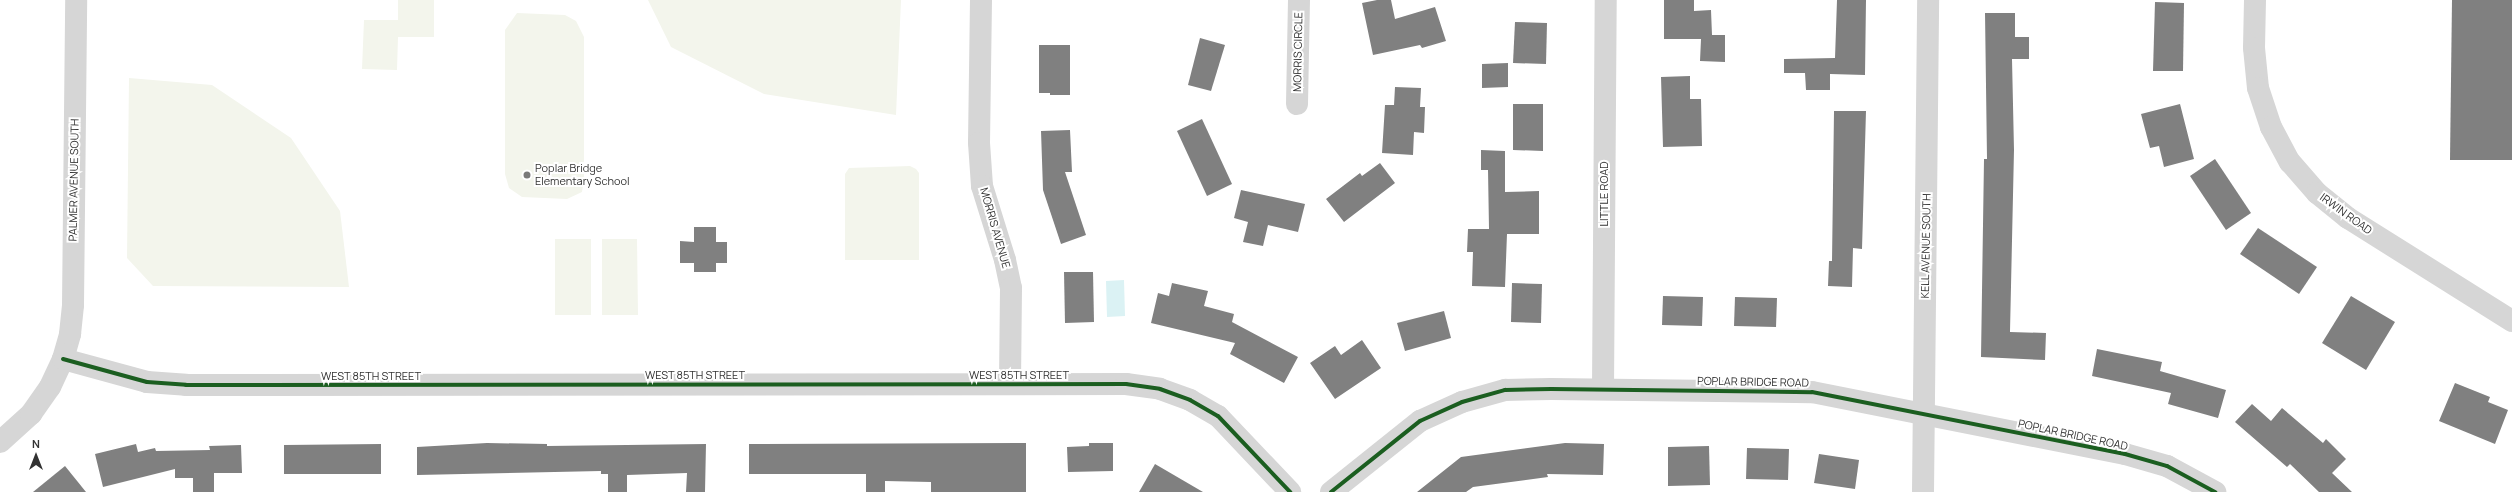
<!DOCTYPE html>
<html>
<head>
<meta charset="utf-8">
<style>
	body { margin:0 }
	#map { position:relative; width:2512px; height:492px; overflow:hidden; background:#fff; font-family:Manrope,sans-serif }
	div>[style] { position:absolute }
	.green>* { inset:0; background:#f3f5ec }
	.water>* { inset:0; background:#dbf2f4 }
	.building>* { inset:0; background:#808080 }
	.minor>* { height:22px; margin:-11px; padding:0 11px; transform-origin:11px; border-radius:11px; background:#d6d6d6 }
	.cycleway>* { height:4px; margin:-2px; padding:0 2px; transform-origin:2px; border-radius:2px; background:#1b5e20 }
	.dots>* { width:11px; height:11px; translate:-50% -50%; box-sizing:border-box; border:2px solid #fff; border-radius:50% }
	span { translate:-50% -50%; white-space:nowrap; text-align:center; line-height:1.15; -webkit-text-stroke:4px #fff; paint-order:stroke }
	.street-label { font-size:11px; color:#323232 }
	.poi-label { font-size:11px; color:#323232 }
	.left { translate:0 -50%; text-align:left }
	.north { position:absolute; left:16px; top:436px; width:40px; height:40px; -webkit-text-stroke:3px #fff; paint-order:stroke; rotate:0deg; font-size:11px; font-weight:700; line-height:16px; text-align:center; color:#323232 }
	.north::after { content:''; display:block; margin:auto; width:14px; height:18px; background:#323232; clip-path:polygon(50% 0,100% 100%,50% 72%,0 100%) }
</style>
</head>
<body>
<div id="map">
	<div class="green">
		<div style="clip-path:polygon(398px 0,434px 0,434px 37px,398px 37px,397px 70px,362px 69px,364px 20px,398px 20px)"></div>
		<div style="clip-path:polygon(648px 0,901px 0,896px 115px,764px 94px,671px 47px)"></div>
		<div style="clip-path:polygon(517px 13px,565px 15px,576px 21px,584px 37px,584px 178px,582px 192px,567px 199px,522px 197px,509px 188px,505px 174px,505px 30px)"></div>
		<div style="clip-path:polygon(129px 78px,212px 85px,291px 138px,340px 211px,349px 287px,153px 286px,127px 258px)"></div>
		<div style="clip-path:polygon(910px 166px,916px 169px,919px 173px,919px 260px,845px 260px,845px 174px,849px 168px)"></div>
		<div style="clip-path:polygon(555px 239px,591px 239px,591px 315px,555px 315px)"></div>
		<div style="clip-path:polygon(602px 239px,637px 239px,638px 315px,602px 315px)"></div>
	</div>
	<div class="water">
		<div style="clip-path:polygon(1124px 280px,1125px 316px,1107px 317px,1106px 281px)"></div>
	</div>
	<div class="building">
		<div style="clip-path:polygon(1377px 0,1391px 0,1395px 19px,1435px 7px,1446px 41px,1422px 48px,1420px 45px,1373px 55px,1362px 3px)"></div>
		<div style="clip-path:polygon(1664px 0,1694px 0,1694px 11px,1711px 10px,1712px 35px,1725px 35px,1725px 62px,1700px 61px,1701px 39px,1664px 39px)"></div>
		<div style="clip-path:polygon(1837px 0,1866px 0,1865px 75px,1830px 74px,1830px 90px,1806px 90px,1805px 73px,1784px 73px,1784px 59px,1835px 58px)"></div>
		<div style="clip-path:polygon(2452px 0,2512px 0,2512px 160px,2450px 160px)"></div>
		<div style="clip-path:polygon(2155px 2px,2184px 3px,2183px 71px,2153px 71px)"></div>
		<div style="clip-path:polygon(1985px 13px,2015px 13px,2015px 37px,2029px 37px,2029px 59px,2012px 59px,2014px 150px,2010px 332px,2046px 333px,2045px 360px,1981px 357px,1984px 159px,1987px 159px)"></div>
		<div style="clip-path:polygon(1515px 22px,1547px 23px,1546px 64px,1513px 63px)"></div>
		<div style="clip-path:polygon(1200px 38px,1225px 45px,1211px 91px,1188px 85px)"></div>
		<div style="clip-path:polygon(1039px 45px,1070px 45px,1070px 95px,1050px 95px,1050px 93px,1039px 93px)"></div>
		<div style="clip-path:polygon(1508px 63px,1508px 87px,1482px 88px,1482px 64px)"></div>
		<div style="clip-path:polygon(1690px 76px,1690px 99px,1701px 99px,1702px 146px,1663px 147px,1661px 77px)"></div>
		<div style="clip-path:polygon(1395px 87px,1421px 88px,1420px 107px,1425px 107px,1424px 133px,1414px 132px,1413px 155px,1382px 153px,1385px 105px,1394px 105px)"></div>
		<div style="clip-path:polygon(1513px 104px,1543px 104px,1543px 151px,1513px 150px)"></div>
		<div style="clip-path:polygon(2180px 104px,2194px 159px,2164px 167px,2159px 146px,2150px 148px,2141px 114px)"></div>
		<div style="clip-path:polygon(1834px 111px,1866px 111px,1862px 249px,1853px 248px,1852px 287px,1828px 286px,1829px 261px,1832px 261px)"></div>
		<div style="clip-path:polygon(1202px 119px,1232px 184px,1207px 196px,1177px 131px)"></div>
		<div style="clip-path:polygon(1070px 130px,1072px 172px,1065px 172px,1086px 235px,1061px 244px,1043px 190px,1041px 131px)"></div>
		<div style="clip-path:polygon(1481px 150px,1505px 151px,1505px 192px,1539px 191px,1539px 234px,1507px 234px,1505px 287px,1472px 286px,1473px 252px,1467px 252px,1468px 229px,1489px 229px,1488px 170px,1481px 170px)"></div>
		<div style="clip-path:polygon(2215px 159px,2251px 213px,2226px 230px,2190px 176px)"></div>
		<div style="clip-path:polygon(1380px 163px,1395px 183px,1344px 222px,1326px 199px,1360px 173px,1362px 176px)"></div>
		<div style="clip-path:polygon(1241px 190px,1305px 204px,1298px 232px,1268px 225px,1263px 246px,1243px 242px,1248px 222px,1234px 218px)"></div>
		<div style="clip-path:polygon(694px 227px,716px 227px,716px 242px,727px 242px,727px 263px,716px 263px,716px 272px,694px 272px,694px 263px,680px 263px,680px 241px,694px 242px)"></div>
		<div style="clip-path:polygon(2258px 228px,2317px 267px,2299px 294px,2240px 254px)"></div>
		<div style="clip-path:polygon(1064px 272px,1093px 272px,1094px 322px,1065px 323px)"></div>
		<div style="clip-path:polygon(1172px 283px,1208px 291px,1204px 306px,1234px 314px,1232px 322px,1298px 357px,1284px 383px,1230px 354px,1235px 343px,1151px 323px,1158px 293px,1169px 296px)"></div>
		<div style="clip-path:polygon(1512px 283px,1542px 284px,1541px 323px,1511px 322px)"></div>
		<div style="clip-path:polygon(1663px 296px,1703px 297px,1702px 326px,1662px 325px)"></div>
		<div style="clip-path:polygon(2351px 296px,2395px 322px,2366px 370px,2322px 343px)"></div>
		<div style="clip-path:polygon(1735px 297px,1777px 298px,1776px 327px,1734px 326px)"></div>
		<div style="clip-path:polygon(1444px 311px,1451px 338px,1405px 351px,1397px 323px)"></div>
		<div style="clip-path:polygon(1362px 340px,1381px 368px,1335px 399px,1310px 363px,1335px 346px,1341px 355px)"></div>
		<div style="clip-path:polygon(2097px 349px,2162px 362px,2160px 371px,2226px 390px,2218px 418px,2168px 404px,2171px 393px,2092px 376px)"></div>
		<div style="clip-path:polygon(2455px 383px,2490px 397px,2488px 402px,2508px 410px,2495px 444px,2439px 421px)"></div>
		<div style="clip-path:polygon(2252px 404px,2271px 421px,2282px 408px,2323px 443px,2326px 439px,2346px 459px,2332px 473px,2352px 492px,2319px 492px,2290px 464px,2287px 467px,2235px 422px)"></div>
		<div style="clip-path:polygon(487px 443px,547px 444px,547px 446px,706px 444px,705px 492px,686px 492px,687px 473px,627px 475px,627px 492px,608px 492px,608px 474px,601px 474px,601px 471px,417px 475px,417px 447px)"></div>
		<div style="clip-path:polygon(1026px 443px,1026px 492px,931px 492px,931px 482px,885px 481px,885px 492px,866px 492px,866px 474px,749px 474px,749px 444px)"></div>
		<div style="clip-path:polygon(1089px 443px,1113px 443px,1113px 471px,1068px 472px,1067px 447px,1089px 446px)"></div>
		<div style="clip-path:polygon(1565px 443px,1604px 444px,1603px 475px,1547px 474px,1548px 477px,1473px 487px,1466px 492px,1417px 492px,1461px 457px)"></div>
		<div style="clip-path:polygon(136px 444px,138px 452px,155px 448px,156px 451px,210px 450px,209px 446px,241px 445px,242px 473px,214px 473px,214px 492px,193px 492px,193px 478px,175px 478px,175px 469px,103px 487px,95px 454px)"></div>
		<div style="clip-path:polygon(381px 444px,381px 474px,284px 474px,284px 445px)"></div>
		<div style="clip-path:polygon(1709px 446px,1710px 485px,1668px 486px,1668px 447px)"></div>
		<div style="clip-path:polygon(1747px 448px,1789px 449px,1788px 480px,1746px 479px)"></div>
		<div style="clip-path:polygon(1819px 454px,1859px 460px,1855px 489px,1814px 483px)"></div>
		<div style="clip-path:polygon(1155px 464px,1203px 492px,1139px 492px)"></div>
		<div style="clip-path:polygon(65px 466px,86px 492px,33px 492px)"></div>
	</div>
	<div class="minor">
		<div style="left:981px;top:0;width:143px;rotate:90.8deg"></div>
		<div style="left:979px;top:143px;width:43px;rotate:86deg"></div>
		<div style="left:982px;top:186px;width:77px;rotate:72.7deg"></div>
		<div style="left:1005px;top:260px;width:29px;rotate:78deg"></div>
		<div style="left:1011px;top:288px;width:96px;rotate:90.6deg"></div>
		<div style="left:2255px;top:0;width:48px;rotate:91.2deg"></div>
		<div style="left:2254px;top:48px;width:40px;rotate:84.3deg"></div>
		<div style="left:2258px;top:88px;width:41px;rotate:71.6deg"></div>
		<div style="left:2271px;top:127px;width:40px;rotate:62deg"></div>
		<div style="left:2290px;top:162px;width:41px;rotate:48.9deg"></div>
		<div style="left:2317px;top:193px;width:40px;rotate:39deg"></div>
		<div style="left:2348px;top:218px;width:194px;rotate:32.1deg"></div>
		<div style="left:1297px;top:104px;width:104px;rotate:-88.9deg"></div>
		<div style="left:63px;top:359px;width:87px;rotate:15.3deg"></div>
		<div style="left:147px;top:382px;width:39px;rotate:4deg"></div>
		<div style="left:186px;top:385px;width:940px;rotate:-0.06deg"></div>
		<div style="left:1126px;top:384px;width:34px;rotate:8deg"></div>
		<div style="left:1160px;top:389px;width:32px;rotate:20deg"></div>
		<div style="left:1190px;top:400px;width:32px;rotate:30deg"></div>
		<div style="left:1218px;top:416px;width:105px;rotate:46.5deg"></div>
		<div style="left:1603px;top:389px;width:389px;rotate:-89.6deg"></div>
		<div style="left:0;top:442px;width:42px;rotate:-42.1deg"></div>
		<div style="left:31px;top:414px;width:33px;rotate:-55deg"></div>
		<div style="left:50px;top:387px;width:31px;rotate:-65deg"></div>
		<div style="left:63px;top:359px;width:26px;rotate:-74deg"></div>
		<div style="left:70px;top:334px;width:29px;rotate:-84deg"></div>
		<div style="left:73px;top:305px;width:305px;rotate:-89.4deg"></div>
		<div style="left:1331px;top:492px;width:114px;rotate:-38.6deg"></div>
		<div style="left:1420px;top:421px;width:46px;rotate:-24.3deg"></div>
		<div style="left:1462px;top:402px;width:45px;rotate:-15.6deg"></div>
		<div style="left:1505px;top:390px;width:46px;rotate:-1.2deg"></div>
		<div style="left:1551px;top:389px;width:261px;rotate:0.7deg"></div>
		<div style="left:1812px;top:392px;width:319px;rotate:11.2deg"></div>
		<div style="left:2125px;top:454px;width:44px;rotate:15.9deg"></div>
		<div style="left:2167px;top:466px;width:55px;rotate:28.4deg"></div>
		<div style="left:1923px;top:492px;width:492px;rotate:-89.4deg"></div>
	</div>
	<div class="cycleway">
		<div style="left:63px;top:359px;width:87px;rotate:15.3deg"></div>
		<div style="left:147px;top:382px;width:39px;rotate:4deg"></div>
		<div style="left:186px;top:385px;width:940px;rotate:-0.06deg"></div>
		<div style="left:1126px;top:384px;width:34px;rotate:8deg"></div>
		<div style="left:1160px;top:389px;width:32px;rotate:20deg"></div>
		<div style="left:1190px;top:400px;width:32px;rotate:30deg"></div>
		<div style="left:1218px;top:416px;width:105px;rotate:46.5deg"></div>
		<div style="left:1331px;top:492px;width:114px;rotate:-38.6deg"></div>
		<div style="left:1420px;top:421px;width:46px;rotate:-24.3deg"></div>
		<div style="left:1462px;top:402px;width:45px;rotate:-15.6deg"></div>
		<div style="left:1505px;top:390px;width:46px;rotate:-1.2deg"></div>
		<div style="left:1551px;top:389px;width:261px;rotate:0.7deg"></div>
		<div style="left:1812px;top:392px;width:319px;rotate:11.2deg"></div>
		<div style="left:2125px;top:454px;width:44px;rotate:15.9deg"></div>
		<div style="left:2167px;top:466px;width:55px;rotate:28.4deg"></div>
	</div>
	<div class="dots">
		<div style="left:527px;top:175px;background:#7a7a7a"></div>
	</div>
	<div class="street-label">
		<span style="left:1298px;top:52px;rotate:-89deg">MORRIS CIRCLE</span>
		<span style="left:74px;top:180px;rotate:-89deg">PALMER AVENUE SOUTH</span>
		<span style="left:1604px;top:194px;rotate:-90deg">LITTLE ROAD</span>
		<span style="left:2346px;top:214px;rotate:36deg">IRWIN ROAD</span>
		<span style="left:995px;top:228px;rotate:74deg">MORRIS AVENUE</span>
		<span style="left:1926px;top:246px;rotate:-89deg">KELL AVENUE SOUTH</span>
		<span style="left:695px;top:375px">WEST 85TH STREET</span>
		<span style="left:1019px;top:375px">WEST 85TH STREET</span>
		<span style="left:371px;top:376px">WEST 85TH STREET</span>
		<span style="left:1753px;top:382px;rotate:1deg">POPLAR BRIDGE ROAD</span>
		<span style="left:2073px;top:435px;rotate:12deg">POPLAR BRIDGE ROAD</span>
	</div>
	<div class="poi-label">
		<span class="left" style="left:535px;top:175px">Poplar Bridge<br>Elementary School</span>
	</div>
	<div class="north">N</div>
</div>
</body>
</html>
